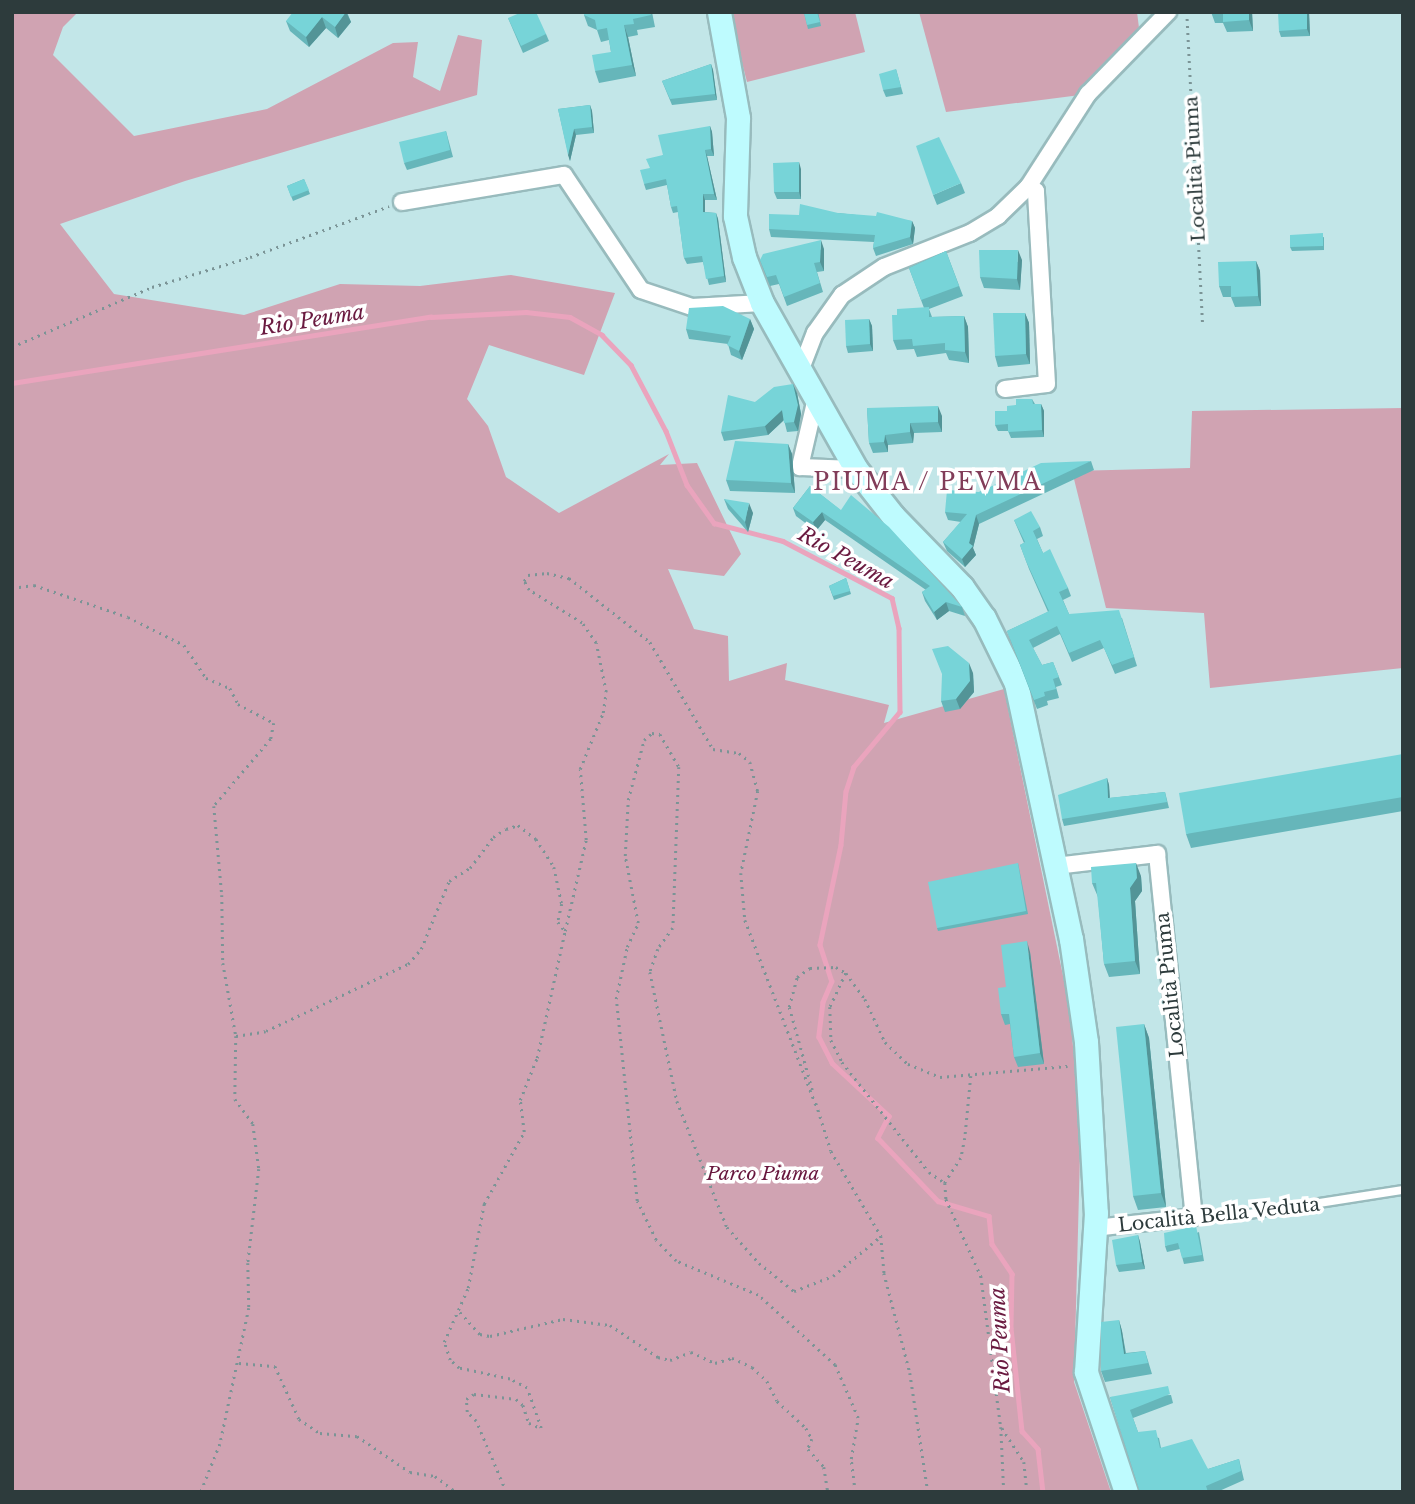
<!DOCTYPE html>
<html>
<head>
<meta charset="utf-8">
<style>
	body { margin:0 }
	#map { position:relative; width:1415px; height:1504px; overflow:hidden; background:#c2e6e8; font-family:"Libre Baskerville",serif }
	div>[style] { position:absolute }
	.green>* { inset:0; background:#d0a3b2 }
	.stream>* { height:4.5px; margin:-2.25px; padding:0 2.25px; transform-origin:2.25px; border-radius:2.25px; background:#eaa4bd }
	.path>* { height:2.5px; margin-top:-1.25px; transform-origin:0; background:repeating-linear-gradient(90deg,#7b9496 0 2px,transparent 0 7px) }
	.roads { filter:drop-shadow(2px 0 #98bbbd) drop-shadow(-2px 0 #98bbbd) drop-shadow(0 2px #98bbbd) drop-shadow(0 -2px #98bbbd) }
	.lane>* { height:8px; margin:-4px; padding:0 4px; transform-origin:4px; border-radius:4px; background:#fff }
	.street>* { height:16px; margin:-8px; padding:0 8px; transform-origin:8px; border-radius:8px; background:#fff }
	.secondary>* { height:23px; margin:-11.5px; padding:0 11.5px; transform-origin:11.5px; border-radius:11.5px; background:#befbfe }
	.wall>* { inset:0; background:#66b6ba }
	.shaded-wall>* { inset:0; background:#539497 }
	.building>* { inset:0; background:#77d4d8 }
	span { translate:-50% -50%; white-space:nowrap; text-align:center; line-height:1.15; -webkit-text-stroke:7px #fff; paint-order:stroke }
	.street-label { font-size:19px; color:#2d3b3c }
	.park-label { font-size:19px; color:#67163d; font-style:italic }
	.water-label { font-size:21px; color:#6a1a40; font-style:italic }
	.quarter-label { font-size:23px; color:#823d59; letter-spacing:2px }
	.frame { position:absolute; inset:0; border:14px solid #2d3b3c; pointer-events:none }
</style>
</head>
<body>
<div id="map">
	<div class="green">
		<div style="clip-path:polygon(12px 12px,78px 12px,63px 27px,53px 55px,134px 136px,267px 109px,393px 43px,418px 42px,413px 77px,440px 91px,458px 35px,482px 40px,477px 95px,185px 181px,60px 224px,114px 294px,244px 315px,340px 284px,420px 286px,511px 275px,615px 293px,584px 375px,489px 345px,467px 399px,488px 426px,506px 477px,559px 513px,669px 454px,660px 465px,697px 463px,741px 554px,724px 576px,668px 569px,694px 629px,728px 636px,729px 681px,787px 663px,785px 680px,889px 705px,884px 723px,1004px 689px,1069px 1005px,1075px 1067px,1080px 1155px,1074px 1382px,1111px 1492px,12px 1492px)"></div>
		<div style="clip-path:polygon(729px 12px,855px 12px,865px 52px,747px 82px)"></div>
		<div style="clip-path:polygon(919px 12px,1137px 12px,1141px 44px,1088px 94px,946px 112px)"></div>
		<div style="clip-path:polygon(1403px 408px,1403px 668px,1210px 688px,1204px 613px,1106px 608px,1072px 471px,1190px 468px,1192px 411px)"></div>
	</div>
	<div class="stream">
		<div style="left:12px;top:383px;width:424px;rotate:-9deg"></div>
		<div style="left:431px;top:317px;width:95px;rotate:-3deg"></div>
		<div style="left:526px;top:312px;width:44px;rotate:6.5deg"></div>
		<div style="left:570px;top:317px;width:37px;rotate:29deg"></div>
		<div style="left:602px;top:335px;width:42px;rotate:46deg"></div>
		<div style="left:631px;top:365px;width:75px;rotate:62.1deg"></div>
		<div style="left:666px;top:431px;width:58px;rotate:68.7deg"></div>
		<div style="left:687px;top:485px;width:47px;rotate:54.6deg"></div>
		<div style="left:714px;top:523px;width:71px;rotate:14.6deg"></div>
		<div style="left:783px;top:541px;width:123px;rotate:27.6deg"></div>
		<div style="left:892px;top:598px;width:31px;rotate:77deg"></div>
		<div style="left:899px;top:628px;width:84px;rotate:89.3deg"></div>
		<div style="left:900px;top:712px;width:72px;rotate:129.9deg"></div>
		<div style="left:854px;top:767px;width:25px;rotate:108deg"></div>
		<div style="left:846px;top:791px;width:54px;rotate:95.3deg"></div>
		<div style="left:841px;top:845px;width:102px;rotate:101.9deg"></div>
		<div style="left:820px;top:945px;width:38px;rotate:72deg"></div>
		<div style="left:832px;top:981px;width:23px;rotate:113deg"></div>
		<div style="left:823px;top:1002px;width:35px;rotate:97deg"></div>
		<div style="left:819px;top:1037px;width:29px;rotate:63deg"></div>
		<div style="left:832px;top:1063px;width:78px;rotate:42.9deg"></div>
		<div style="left:889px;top:1116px;width:25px;rotate:117deg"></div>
		<div style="left:878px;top:1138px;width:87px;rotate:46.4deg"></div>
		<div style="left:938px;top:1201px;width:53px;rotate:16.4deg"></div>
		<div style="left:989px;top:1216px;width:28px;rotate:84deg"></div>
		<div style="left:992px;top:1244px;width:36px;rotate:56deg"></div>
		<div style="left:1012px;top:1274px;width:54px;rotate:91.1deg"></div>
		<div style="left:1011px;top:1328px;width:104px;rotate:83.9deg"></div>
		<div style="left:1022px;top:1431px;width:24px;rotate:48deg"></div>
		<div style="left:1038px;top:1449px;width:43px;rotate:83.4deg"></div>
	</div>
	<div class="path">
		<div style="left:1187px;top:12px;width:314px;rotate:87.1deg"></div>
		<div style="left:12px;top:347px;width:152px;rotate:-23.2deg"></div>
		<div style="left:152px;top:287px;width:102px;rotate:-17deg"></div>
		<div style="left:250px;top:257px;width:148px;rotate:-20.1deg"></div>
		<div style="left:12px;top:588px;width:22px;rotate:-8deg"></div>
		<div style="left:34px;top:585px;width:99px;rotate:18.8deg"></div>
		<div style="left:128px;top:617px;width:63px;rotate:26.6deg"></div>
		<div style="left:184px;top:645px;width:40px;rotate:56deg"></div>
		<div style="left:206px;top:678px;width:26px;rotate:23deg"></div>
		<div style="left:230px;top:688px;width:18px;rotate:63deg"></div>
		<div style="left:238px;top:704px;width:41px;rotate:27.8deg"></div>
		<div style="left:274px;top:723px;width:16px;rotate:101deg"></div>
		<div style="left:271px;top:739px;width:88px;rotate:130.4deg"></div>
		<div style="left:214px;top:806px;width:89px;rotate:84.9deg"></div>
		<div style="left:222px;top:895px;width:68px;rotate:89.2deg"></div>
		<div style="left:223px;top:963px;width:74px;rotate:79.9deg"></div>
		<div style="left:236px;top:1036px;width:63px;rotate:90.9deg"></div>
		<div style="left:235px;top:1099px;width:31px;rotate:54deg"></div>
		<div style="left:253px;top:1124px;width:45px;rotate:82.4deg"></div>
		<div style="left:259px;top:1169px;width:95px;rotate:96.7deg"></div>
		<div style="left:248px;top:1263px;width:45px;rotate:88.7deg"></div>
		<div style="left:249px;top:1308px;width:139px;rotate:102deg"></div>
		<div style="left:220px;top:1444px;width:52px;rotate:111.6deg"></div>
		<div style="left:846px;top:973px;width:38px;rotate:115deg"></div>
		<div style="left:830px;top:1007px;width:33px;rotate:88deg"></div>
		<div style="left:831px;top:1040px;width:25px;rotate:63deg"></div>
		<div style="left:842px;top:1062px;width:140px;rotate:51.7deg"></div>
		<div style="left:929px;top:1172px;width:19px;rotate:35deg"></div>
		<div style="left:236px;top:1036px;width:30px;rotate:-9deg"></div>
		<div style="left:266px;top:1031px;width:157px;rotate:-25.3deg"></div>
		<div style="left:408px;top:964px;width:20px;rotate:-49deg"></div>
		<div style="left:421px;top:949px;width:74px;rotate:-67.6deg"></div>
		<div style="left:449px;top:881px;width:25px;rotate:-32deg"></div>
		<div style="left:470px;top:868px;width:39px;rotate:-53deg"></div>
		<div style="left:493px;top:837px;width:15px;rotate:-32deg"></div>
		<div style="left:506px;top:829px;width:13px;rotate:-18deg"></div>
		<div style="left:518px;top:825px;width:23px;rotate:38deg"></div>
		<div style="left:536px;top:839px;width:33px;rotate:57deg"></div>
		<div style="left:554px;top:867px;width:38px;rotate:78deg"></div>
		<div style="left:562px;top:904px;width:18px;rotate:103deg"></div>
		<div style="left:558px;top:922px;width:11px;rotate:52deg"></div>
		<div style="left:565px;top:931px;width:93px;rotate:-77deg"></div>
		<div style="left:586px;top:840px;width:71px;rotate:-94.8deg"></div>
		<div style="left:580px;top:769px;width:61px;rotate:-67.7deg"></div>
		<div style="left:603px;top:713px;width:21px;rotate:-82deg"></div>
		<div style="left:606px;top:692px;width:50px;rotate:-101.5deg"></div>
		<div style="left:596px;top:643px;width:24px;rotate:-125deg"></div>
		<div style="left:582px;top:623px;width:62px;rotate:-148.1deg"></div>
		<div style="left:529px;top:590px;width:10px;rotate:-119deg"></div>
		<div style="left:524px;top:581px;width:7px;rotate:-56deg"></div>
		<div style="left:528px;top:575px;width:19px;rotate:-6deg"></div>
		<div style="left:547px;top:573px;width:23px;rotate:13deg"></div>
		<div style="left:569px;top:578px;width:103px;rotate:38.3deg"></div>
		<div style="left:650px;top:642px;width:124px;rotate:59.5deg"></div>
		<div style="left:713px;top:749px;width:26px;rotate:9deg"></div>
		<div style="left:739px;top:753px;width:14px;rotate:39deg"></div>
		<div style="left:750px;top:762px;width:30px;rotate:75deg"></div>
		<div style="left:758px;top:791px;width:84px;rotate:101.7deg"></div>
		<div style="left:741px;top:873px;width:47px;rotate:85.1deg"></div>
		<div style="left:745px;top:920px;width:198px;rotate:69deg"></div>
		<div style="left:971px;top:1076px;width:62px;rotate:95.5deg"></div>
		<div style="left:965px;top:1138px;width:20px;rotate:101deg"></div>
		<div style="left:961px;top:1158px;width:30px;rotate:123deg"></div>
		<div style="left:945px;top:1183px;width:16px;rotate:86deg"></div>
		<div style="left:946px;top:1199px;width:85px;rotate:65.6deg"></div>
		<div style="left:981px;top:1276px;width:152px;rotate:82.5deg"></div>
		<div style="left:1001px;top:1427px;width:65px;rotate:87.4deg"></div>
		<div style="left:812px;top:1090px;width:86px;rotate:-105.5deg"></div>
		<div style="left:789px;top:1007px;width:31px;rotate:-75deg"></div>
		<div style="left:797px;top:977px;width:16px;rotate:-35deg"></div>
		<div style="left:810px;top:968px;width:26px;rotate:-2deg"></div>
		<div style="left:836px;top:967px;width:12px;rotate:31deg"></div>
		<div style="left:846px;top:973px;width:32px;rotate:54deg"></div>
		<div style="left:865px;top:999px;width:47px;rotate:65.1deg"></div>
		<div style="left:885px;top:1042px;width:32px;rotate:44deg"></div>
		<div style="left:908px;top:1064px;width:35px;rotate:22deg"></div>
		<div style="left:940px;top:1077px;width:128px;rotate:-4.9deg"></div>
		<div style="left:816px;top:1103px;width:50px;rotate:72.6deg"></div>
		<div style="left:831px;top:1151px;width:99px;rotate:59.5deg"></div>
		<div style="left:881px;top:1236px;width:37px;rotate:85deg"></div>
		<div style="left:884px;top:1273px;width:103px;rotate:75.4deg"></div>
		<div style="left:910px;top:1373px;width:120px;rotate:81.4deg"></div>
		<div style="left:460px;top:1312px;width:30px;rotate:48deg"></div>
		<div style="left:480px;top:1334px;width:10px;rotate:11deg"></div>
		<div style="left:490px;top:1336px;width:75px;rotate:-13.1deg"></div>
		<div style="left:563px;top:1319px;width:47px;rotate:7.3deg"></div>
		<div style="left:610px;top:1325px;width:58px;rotate:33.7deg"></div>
		<div style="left:658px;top:1357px;width:12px;rotate:14deg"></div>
		<div style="left:670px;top:1360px;width:22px;rotate:-21deg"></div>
		<div style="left:691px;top:1352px;width:26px;rotate:25deg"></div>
		<div style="left:715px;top:1363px;width:18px;rotate:-16deg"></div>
		<div style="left:732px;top:1358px;width:22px;rotate:24deg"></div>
		<div style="left:752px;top:1367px;width:21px;rotate:43deg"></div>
		<div style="left:767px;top:1381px;width:22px;rotate:63deg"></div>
		<div style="left:777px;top:1401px;width:40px;rotate:43deg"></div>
		<div style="left:806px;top:1428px;width:13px;rotate:61deg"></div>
		<div style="left:812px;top:1439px;width:11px;rotate:112deg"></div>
		<div style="left:808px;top:1449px;width:24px;rotate:48deg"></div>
		<div style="left:824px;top:1467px;width:25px;rotate:81deg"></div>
		<div style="left:239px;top:1363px;width:36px;rotate:5deg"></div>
		<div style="left:275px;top:1366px;width:58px;rotate:65.6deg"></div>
		<div style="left:299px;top:1419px;width:25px;rotate:34deg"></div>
		<div style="left:320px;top:1433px;width:37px;rotate:5deg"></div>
		<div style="left:357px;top:1436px;width:64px;rotate:34.2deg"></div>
		<div style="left:410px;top:1472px;width:25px;rotate:9deg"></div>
		<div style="left:435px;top:1476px;width:26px;rotate:37deg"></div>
		<div style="left:1002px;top:1428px;width:40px;rotate:57.1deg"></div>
		<div style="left:1024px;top:1462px;width:30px;rotate:84deg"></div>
		<div style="left:506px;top:1492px;width:77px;rotate:-112.9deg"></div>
		<div style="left:476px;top:1421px;width:13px;rotate:-135deg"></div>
		<div style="left:467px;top:1412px;width:13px;rotate:-94deg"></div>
		<div style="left:466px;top:1399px;width:9px;rotate:-32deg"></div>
		<div style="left:474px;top:1394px;width:42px;rotate:6.8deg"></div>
		<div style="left:516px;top:1399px;width:9px;rotate:41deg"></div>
		<div style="left:523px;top:1405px;width:19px;rotate:72deg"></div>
		<div style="left:529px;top:1423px;width:13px;rotate:23deg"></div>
		<div style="left:541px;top:1428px;width:42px;rotate:-109.3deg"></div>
		<div style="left:527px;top:1388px;width:19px;rotate:-152deg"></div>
		<div style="left:510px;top:1379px;width:52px;rotate:-167.8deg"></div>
		<div style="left:459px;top:1368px;width:12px;rotate:-138deg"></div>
		<div style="left:450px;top:1360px;width:19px;rotate:-108deg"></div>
		<div style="left:444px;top:1342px;width:59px;rotate:-66deg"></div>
		<div style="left:468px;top:1288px;width:86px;rotate:-79.2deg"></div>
		<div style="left:484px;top:1204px;width:82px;rotate:-60.9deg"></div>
		<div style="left:524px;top:1132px;width:32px;rotate:-97deg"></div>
		<div style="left:520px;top:1100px;width:45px;rotate:-68deg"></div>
		<div style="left:537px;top:1058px;width:130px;rotate:-77.6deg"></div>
		<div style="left:855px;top:1492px;width:33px;rotate:-97deg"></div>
		<div style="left:851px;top:1459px;width:42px;rotate:-80.3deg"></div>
		<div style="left:858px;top:1418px;width:58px;rotate:-113.5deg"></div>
		<div style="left:835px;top:1365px;width:104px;rotate:-137.7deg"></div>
		<div style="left:758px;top:1295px;width:89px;rotate:-157.5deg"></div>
		<div style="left:676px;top:1261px;width:29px;rotate:-134deg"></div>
		<div style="left:656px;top:1240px;width:43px;rotate:-116deg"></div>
		<div style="left:637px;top:1201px;width:203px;rotate:-95.9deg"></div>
		<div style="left:616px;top:999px;width:53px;rotate:-78.1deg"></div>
		<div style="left:627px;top:947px;width:26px;rotate:-65deg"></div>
		<div style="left:638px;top:923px;width:68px;rotate:-101deg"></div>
		<div style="left:625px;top:856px;width:56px;rotate:-86.9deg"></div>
		<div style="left:628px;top:800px;width:62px;rotate:-75.1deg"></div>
		<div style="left:644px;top:740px;width:11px;rotate:-41deg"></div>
		<div style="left:652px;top:733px;width:8px;rotate:7deg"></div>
		<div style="left:660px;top:734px;width:38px;rotate:60deg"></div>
		<div style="left:679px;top:767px;width:161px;rotate:92.1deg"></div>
		<div style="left:673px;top:928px;width:26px;rotate:126deg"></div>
		<div style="left:658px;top:949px;width:24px;rotate:109deg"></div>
		<div style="left:650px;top:972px;width:132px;rotate:78.2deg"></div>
		<div style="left:677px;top:1101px;width:136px;rotate:68.4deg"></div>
		<div style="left:727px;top:1227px;width:48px;rotate:48.4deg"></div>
		<div style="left:759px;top:1263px;width:45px;rotate:38.7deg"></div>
		<div style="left:794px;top:1291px;width:42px;rotate:-21deg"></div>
		<div style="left:833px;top:1276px;width:62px;rotate:-39.8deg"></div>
	</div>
	<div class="roads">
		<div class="lane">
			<div style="left:1194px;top:1217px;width:55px;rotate:-3.1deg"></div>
			<div style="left:1249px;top:1214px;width:156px;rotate:-8.9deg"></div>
		</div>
		<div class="street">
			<div style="left:402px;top:202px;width:164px;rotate:-9.5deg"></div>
			<div style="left:564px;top:175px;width:138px;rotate:56.2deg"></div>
			<div style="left:641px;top:290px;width:54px;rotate:18.4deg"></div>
			<div style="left:692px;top:307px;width:70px;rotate:-3.3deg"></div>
			<div style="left:801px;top:369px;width:39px;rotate:-69deg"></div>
			<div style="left:815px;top:333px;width:47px;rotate:-54.6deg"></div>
			<div style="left:842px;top:295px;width:50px;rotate:-33.7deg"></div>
			<div style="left:884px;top:267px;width:92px;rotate:-21.6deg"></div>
			<div style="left:970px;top:233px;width:33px;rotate:-31deg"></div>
			<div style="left:998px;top:216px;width:42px;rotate:-44deg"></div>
			<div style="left:1028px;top:187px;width:111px;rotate:-57.2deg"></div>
			<div style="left:1088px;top:94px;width:115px;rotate:-45.7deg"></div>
			<div style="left:1005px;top:389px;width:42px;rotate:-6.8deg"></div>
			<div style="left:1047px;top:384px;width:193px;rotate:-93.3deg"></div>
			<div style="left:1036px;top:191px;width:9px;rotate:-153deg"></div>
			<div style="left:816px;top:398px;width:71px;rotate:103.1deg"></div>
			<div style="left:800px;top:467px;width:56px;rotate:2deg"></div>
			<div style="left:1055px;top:866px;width:103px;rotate:-6.7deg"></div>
			<div style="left:1157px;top:854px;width:365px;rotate:84.2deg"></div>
			<div style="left:1194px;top:1217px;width:100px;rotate:173.7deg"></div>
		</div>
		<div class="secondary">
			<div style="left:719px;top:12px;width:108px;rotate:79.8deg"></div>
			<div style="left:738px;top:118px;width:98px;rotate:91.8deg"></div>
			<div style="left:735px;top:216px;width:42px;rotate:77.6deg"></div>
			<div style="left:744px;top:257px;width:49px;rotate:68.6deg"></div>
			<div style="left:762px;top:303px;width:191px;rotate:60.5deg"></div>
			<div style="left:856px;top:469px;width:60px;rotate:51.8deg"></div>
			<div style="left:893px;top:516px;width:99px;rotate:45.8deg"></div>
			<div style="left:962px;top:587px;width:38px;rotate:55deg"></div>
			<div style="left:984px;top:618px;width:72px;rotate:63.8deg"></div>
			<div style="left:1016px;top:683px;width:262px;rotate:77.9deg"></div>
			<div style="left:1071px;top:939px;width:104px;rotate:81.7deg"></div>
			<div style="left:1086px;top:1042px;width:171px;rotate:86.7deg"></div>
			<div style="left:1096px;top:1213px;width:159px;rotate:93.6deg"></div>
			<div style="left:1086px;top:1372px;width:126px;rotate:71.6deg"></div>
		</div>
	</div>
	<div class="wall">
		<div style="clip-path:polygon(347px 12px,351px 22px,338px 38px,326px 28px,309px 47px,290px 31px,286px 21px)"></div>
		<div style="clip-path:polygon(652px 12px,655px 27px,637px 30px,638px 35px,628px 37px,636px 76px,599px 83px,595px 71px,611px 52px,609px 40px,601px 42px,597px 30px,588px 26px,584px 15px)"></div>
		<div style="clip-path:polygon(818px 12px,821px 26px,808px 29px,804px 13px)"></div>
		<div style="clip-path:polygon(1211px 12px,1252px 12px,1253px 31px,1227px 32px,1223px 23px,1215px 23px)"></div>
		<div style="clip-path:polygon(1309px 12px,1310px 36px,1281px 37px,1279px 31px)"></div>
		<div style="clip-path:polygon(508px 18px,546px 34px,549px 41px,523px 53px)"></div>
		<div style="clip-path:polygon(711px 64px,713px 70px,717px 100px,672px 105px,662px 81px)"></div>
		<div style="clip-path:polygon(896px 69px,903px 94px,886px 97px,883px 90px)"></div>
		<div style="clip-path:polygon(590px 105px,592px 111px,594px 133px,576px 135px,570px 161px,558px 109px)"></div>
		<div style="clip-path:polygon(710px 126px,712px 132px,714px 156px,707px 156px,717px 200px,705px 200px,705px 212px,716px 213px,718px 219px,726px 282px,709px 285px,703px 262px,687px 264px,684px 258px,678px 212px,673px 213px,671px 207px,667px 185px,646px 190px,644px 184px,650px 168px,663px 155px)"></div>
		<div style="clip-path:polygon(446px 131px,453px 157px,407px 170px,404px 163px)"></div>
		<div style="clip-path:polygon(801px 169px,801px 199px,777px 199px,774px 192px)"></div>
		<div style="clip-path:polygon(304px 179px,310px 194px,293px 201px,287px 186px)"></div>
		<div style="clip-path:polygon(961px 183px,965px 193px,937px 205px,933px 195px)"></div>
		<div style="clip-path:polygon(838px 213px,912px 221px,915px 228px,913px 244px,876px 256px,873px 248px,874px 242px,771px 237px,769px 229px,799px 215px)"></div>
		<div style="clip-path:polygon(1324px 237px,1324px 250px,1292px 251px,1290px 247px)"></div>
		<div style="clip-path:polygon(824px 249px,824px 271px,817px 272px,823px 292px,787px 306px,779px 284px,770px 286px,760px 260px)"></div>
		<div style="clip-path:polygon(946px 251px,963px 296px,929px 309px,932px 317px,964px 316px,968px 327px,969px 363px,949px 360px,946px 353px,917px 357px,914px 349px,897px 350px,893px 340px,897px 315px,924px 308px,909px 268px)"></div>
		<div style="clip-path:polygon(1022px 260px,1020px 290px,984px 288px,980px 277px)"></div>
		<div style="clip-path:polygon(1256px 261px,1260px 271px,1261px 306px,1235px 307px,1231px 297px,1223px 297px,1219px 286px)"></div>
		<div style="clip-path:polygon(1025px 313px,1029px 323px,1030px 364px,998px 367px,995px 356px)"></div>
		<div style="clip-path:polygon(750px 319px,754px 329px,742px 360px,731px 355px,728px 344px,689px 339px,686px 329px)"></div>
		<div style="clip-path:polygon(869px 319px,872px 326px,873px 351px,848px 353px,846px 346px)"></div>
		<div style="clip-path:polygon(797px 393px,801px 414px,798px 431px,787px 432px,784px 420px,768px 435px,724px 441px,721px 432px,755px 402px)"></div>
		<div style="clip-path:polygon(1032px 399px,1035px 404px,1041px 404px,1044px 411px,1044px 437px,1011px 438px,1008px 431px,998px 431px,995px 425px,1007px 411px,1016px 405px)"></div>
		<div style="clip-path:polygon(867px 408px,942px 416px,942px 432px,914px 433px,913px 443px,888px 445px,888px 452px,873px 453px,869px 443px)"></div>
		<div style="clip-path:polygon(788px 444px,792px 454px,795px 493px,730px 491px,726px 480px)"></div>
		<div style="clip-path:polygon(1091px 461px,1094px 470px,979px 524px,973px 548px,976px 555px,965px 567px,947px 551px,943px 542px,961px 522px,948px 520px,945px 512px,979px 492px)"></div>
		<div style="clip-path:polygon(810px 486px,962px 607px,965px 616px,949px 611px,937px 620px,925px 601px,922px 592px,926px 590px,825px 520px,816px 531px,796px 516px,793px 508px)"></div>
		<div style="clip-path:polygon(724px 499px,753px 513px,748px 532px,728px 509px)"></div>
		<div style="clip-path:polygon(1014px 520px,1040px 527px,1043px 536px,1037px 539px,1043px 553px,1068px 588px,1071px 596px,1063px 600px,1069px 614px,1122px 618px,1137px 666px,1115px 674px,1104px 648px,1072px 662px,1060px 634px,1033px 648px,1042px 665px,1053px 662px,1062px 685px,1056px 687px,1059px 698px,1047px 701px,1048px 705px,1037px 709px,1007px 631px,1048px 612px,1029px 569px,1020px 545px,1024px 543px)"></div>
		<div style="clip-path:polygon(846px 578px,851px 594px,834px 600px,829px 586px)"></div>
		<div style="clip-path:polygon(973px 673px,974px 692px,960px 709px,945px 712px,941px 701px)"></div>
		<div style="clip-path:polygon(1403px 754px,1403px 811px,1191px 848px,1186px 834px)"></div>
		<div style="clip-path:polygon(1107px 778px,1109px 785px,1110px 798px,1165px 792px,1169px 808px,1064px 826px,1062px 819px)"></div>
		<div style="clip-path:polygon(1018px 863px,1028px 914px,938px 931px,937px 928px)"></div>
		<div style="clip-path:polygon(1141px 876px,1142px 891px,1135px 901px,1140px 974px,1109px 977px,1104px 964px,1098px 897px,1092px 883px)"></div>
		<div style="clip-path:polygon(1030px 952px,1044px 1064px,1018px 1067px,1014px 1057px,1010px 1024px,1005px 1025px,1001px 1014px,1006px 987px)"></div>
		<div style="clip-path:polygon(1144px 1024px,1149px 1038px,1166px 1207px,1138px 1210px,1133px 1196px)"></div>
		<div style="clip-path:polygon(1199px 1232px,1204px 1261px,1184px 1264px,1180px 1249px,1167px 1252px,1165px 1246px)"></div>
		<div style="clip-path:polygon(1138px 1235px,1140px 1242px,1145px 1269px,1119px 1272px,1116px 1265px)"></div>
		<div style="clip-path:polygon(1119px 1320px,1122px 1331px,1126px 1353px,1145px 1351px,1152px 1374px,1105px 1382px,1101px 1371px)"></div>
		<div style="clip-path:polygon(1171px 1395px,1173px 1403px,1133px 1418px,1138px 1432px,1159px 1438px,1161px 1448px,1208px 1469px,1239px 1459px,1244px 1480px,1217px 1492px,1140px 1492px,1110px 1397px)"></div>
	</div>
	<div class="shaded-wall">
		<div style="clip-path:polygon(346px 12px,351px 22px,338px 38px,335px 27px)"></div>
		<div style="clip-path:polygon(1249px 12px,1252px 12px,1253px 31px,1249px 20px)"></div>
		<div style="clip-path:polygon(1307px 12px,1309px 12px,1310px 36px,1307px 29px)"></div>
		<div style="clip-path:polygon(322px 17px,326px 28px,309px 47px,306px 37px)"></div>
		<div style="clip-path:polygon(624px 25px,628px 37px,636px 76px,632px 65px)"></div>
		<div style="clip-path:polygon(711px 64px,713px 70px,717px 100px,715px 94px)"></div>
		<div style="clip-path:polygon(590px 105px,592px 111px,594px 133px,592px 127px)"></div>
		<div style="clip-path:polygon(710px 126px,712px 132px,714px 156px,711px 149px)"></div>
		<div style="clip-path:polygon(574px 129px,576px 135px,570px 161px,568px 155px)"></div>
		<div style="clip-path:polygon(705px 150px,707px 156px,717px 200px,714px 194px)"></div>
		<div style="clip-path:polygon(799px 162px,801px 169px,801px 199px,799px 192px)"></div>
		<div style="clip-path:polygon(703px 194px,705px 200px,705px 218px,703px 212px)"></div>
		<div style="clip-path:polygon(716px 213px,718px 219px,726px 282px,724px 276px)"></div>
		<div style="clip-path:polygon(912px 221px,915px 228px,913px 244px,910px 237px)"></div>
		<div style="clip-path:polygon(821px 240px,824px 249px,824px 271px,820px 262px)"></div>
		<div style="clip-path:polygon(1018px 250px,1022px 260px,1020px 290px,1017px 279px)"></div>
		<div style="clip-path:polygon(1256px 261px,1260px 271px,1261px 306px,1258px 296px)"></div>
		<div style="clip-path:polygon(1025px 313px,1029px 323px,1030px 364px,1026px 354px)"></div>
		<div style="clip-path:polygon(964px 316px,968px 327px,969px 363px,965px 352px)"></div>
		<div style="clip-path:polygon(750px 319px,754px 329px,742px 360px,739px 351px)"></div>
		<div style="clip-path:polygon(869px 319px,872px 326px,873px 351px,870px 344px)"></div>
		<div style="clip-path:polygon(793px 384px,797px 393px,801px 414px,798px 431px,794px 422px)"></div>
		<div style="clip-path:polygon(1041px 404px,1044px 411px,1044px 437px,1042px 430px)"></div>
		<div style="clip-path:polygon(938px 406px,942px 416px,942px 432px,938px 422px)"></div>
		<div style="clip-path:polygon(782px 410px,785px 419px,768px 435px,765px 426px)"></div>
		<div style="clip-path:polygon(910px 423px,914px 433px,913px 443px,910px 432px)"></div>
		<div style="clip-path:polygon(885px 435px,888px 445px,888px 452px,884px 442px)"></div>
		<div style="clip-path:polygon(788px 444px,792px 454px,795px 493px,791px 483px)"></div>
		<div style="clip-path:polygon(749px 503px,753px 513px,748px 532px,745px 522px)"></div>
		<div style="clip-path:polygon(822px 512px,825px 520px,816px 531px,813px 522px)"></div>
		<div style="clip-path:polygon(976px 515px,979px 524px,973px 548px,976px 555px,965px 567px,962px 559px,969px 543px)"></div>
		<div style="clip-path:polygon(946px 602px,949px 611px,937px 620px,934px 612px)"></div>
		<div style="clip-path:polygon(969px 663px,973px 673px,974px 692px,960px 709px,956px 699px)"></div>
		<div style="clip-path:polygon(1107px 778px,1109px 785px,1110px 805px,1108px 798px)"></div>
		<div style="clip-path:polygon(1136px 863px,1141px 876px,1142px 891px,1135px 901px,1140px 974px,1135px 961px,1130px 888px)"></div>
		<div style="clip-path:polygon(1027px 941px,1030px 952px,1044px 1064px,1040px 1053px)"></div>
		<div style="clip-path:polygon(1144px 1024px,1149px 1038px,1166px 1207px,1161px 1193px)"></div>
		<div style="clip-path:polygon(1138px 1235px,1140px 1242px,1145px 1269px,1142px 1262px)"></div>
		<div style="clip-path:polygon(1119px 1320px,1122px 1331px,1127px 1364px,1124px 1354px)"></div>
	</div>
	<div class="building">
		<div style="clip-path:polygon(293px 12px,346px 12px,335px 27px,322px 17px,306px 37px,286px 21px)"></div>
		<div style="clip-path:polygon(522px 12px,536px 12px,546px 34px,521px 46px,508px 18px)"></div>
		<div style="clip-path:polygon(584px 12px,650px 12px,651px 15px,633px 19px,634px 24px,624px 25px,632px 65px,595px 71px,592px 55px,611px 52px,607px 28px,597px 30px,595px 20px,584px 15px)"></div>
		<div style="clip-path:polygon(808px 12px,817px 12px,820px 22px,807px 25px,804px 13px)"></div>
		<div style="clip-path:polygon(1216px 12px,1249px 12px,1249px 20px,1223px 22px,1223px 12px)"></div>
		<div style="clip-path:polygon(1278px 12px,1307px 12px,1307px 29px,1279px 31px)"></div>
		<div style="clip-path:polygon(711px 64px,715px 94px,670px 99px,662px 81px)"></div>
		<div style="clip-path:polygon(896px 69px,901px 87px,883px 90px,879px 74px)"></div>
		<div style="clip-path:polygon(590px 105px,592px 127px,574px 129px,568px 155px,558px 109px)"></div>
		<div style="clip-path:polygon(710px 126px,711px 149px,705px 150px,714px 194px,703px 194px,703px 212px,716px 213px,724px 276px,706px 279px,702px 256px,684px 258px,677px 206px,671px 207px,666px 179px,644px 184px,640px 170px,650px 168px,646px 159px,663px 155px,658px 135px)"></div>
		<div style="clip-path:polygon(446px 131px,450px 150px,404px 163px,399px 142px)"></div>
		<div style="clip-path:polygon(939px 137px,961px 183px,933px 195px,916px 146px)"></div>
		<div style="clip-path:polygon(799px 162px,799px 192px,774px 192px,773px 163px)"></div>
		<div style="clip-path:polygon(304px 179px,309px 190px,291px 197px,287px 186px)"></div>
		<div style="clip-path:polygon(800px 204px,838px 213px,876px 216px,877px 212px,912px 221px,910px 237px,873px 248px,875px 235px,769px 229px,769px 214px,799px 215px)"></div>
		<div style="clip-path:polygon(1323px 233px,1323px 246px,1290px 247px,1290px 235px)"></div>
		<div style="clip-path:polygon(821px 240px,820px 262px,814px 263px,820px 283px,784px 297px,776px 275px,767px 277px,760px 260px,763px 254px)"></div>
		<div style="clip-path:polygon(979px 250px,1018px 250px,1017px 279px,980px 277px)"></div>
		<div style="clip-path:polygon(946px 251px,959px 286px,921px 300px,909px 268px)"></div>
		<div style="clip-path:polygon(1256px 261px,1258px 296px,1231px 297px,1231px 286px,1219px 286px,1218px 262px)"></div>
		<div style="clip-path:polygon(723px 306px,750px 319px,739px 351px,727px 345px,731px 336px,686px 329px,689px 308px)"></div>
		<div style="clip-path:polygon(929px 307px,929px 317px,964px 316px,965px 352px,945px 350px,945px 343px,913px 346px,912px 339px,893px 340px,892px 315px,897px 315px,897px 309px)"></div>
		<div style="clip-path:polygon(993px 313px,1025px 313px,1026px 354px,995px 356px)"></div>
		<div style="clip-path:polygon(869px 319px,870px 344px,846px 346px,845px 320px)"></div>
		<div style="clip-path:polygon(793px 384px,798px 405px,794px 422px,784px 423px,782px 410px,765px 426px,721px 432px,728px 395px,755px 402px,774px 387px)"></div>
		<div style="clip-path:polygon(1016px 399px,1032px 399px,1033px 404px,1041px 404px,1042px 430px,1008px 432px,1008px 424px,995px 425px,995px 411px,1007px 411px,1007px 406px,1016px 405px)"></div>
		<div style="clip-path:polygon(938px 406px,938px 422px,910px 423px,910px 432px,885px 435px,884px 442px,869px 443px,867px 408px)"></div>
		<div style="clip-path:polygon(735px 441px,788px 444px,791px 483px,726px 480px)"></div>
		<div style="clip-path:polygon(1091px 461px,976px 515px,969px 543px,973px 546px,962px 559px,943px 542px,967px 514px,945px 512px,947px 490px,979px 492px,1041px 463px)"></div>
		<div style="clip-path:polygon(810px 486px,841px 510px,851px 495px,889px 527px,962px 607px,946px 602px,934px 612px,922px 592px,930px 586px,822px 512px,813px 522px,793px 508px)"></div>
		<div style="clip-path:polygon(724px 499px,749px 503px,745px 522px)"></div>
		<div style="clip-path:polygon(1031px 511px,1040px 527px,1033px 531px,1043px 553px,1050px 549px,1068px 588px,1059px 592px,1069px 614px,1119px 610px,1134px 657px,1112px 665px,1100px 640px,1069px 653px,1057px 626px,1029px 640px,1042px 665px,1053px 662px,1059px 677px,1053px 679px,1056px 689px,1044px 692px,1045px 696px,1034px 700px,1007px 631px,1049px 611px,1026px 561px,1020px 545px,1025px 542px,1014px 520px)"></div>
		<div style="clip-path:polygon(846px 578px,850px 591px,833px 596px,829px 586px)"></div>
		<div style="clip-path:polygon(948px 646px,969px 663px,970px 681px,956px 699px,941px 701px,942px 674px,932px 649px)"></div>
		<div style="clip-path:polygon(1403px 754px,1403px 797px,1186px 834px,1179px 793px)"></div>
		<div style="clip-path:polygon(1107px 778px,1108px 798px,1165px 792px,1167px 802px,1062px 819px,1058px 795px)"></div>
		<div style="clip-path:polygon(1018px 863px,1026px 911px,937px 928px,928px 882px)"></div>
		<div style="clip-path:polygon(1136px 863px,1137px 878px,1130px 888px,1135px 961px,1104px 964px,1096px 883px,1092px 883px,1091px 867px)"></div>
		<div style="clip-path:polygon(1027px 941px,1040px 1053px,1014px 1057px,1009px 1014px,1001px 1014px,998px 988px,1006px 987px,1001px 945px)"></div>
		<div style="clip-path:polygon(1144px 1024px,1161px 1193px,1133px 1196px,1116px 1027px)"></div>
		<div style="clip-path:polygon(1196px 1226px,1202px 1255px,1182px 1258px,1178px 1243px,1165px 1246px,1164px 1233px)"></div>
		<div style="clip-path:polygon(1138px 1235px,1142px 1262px,1116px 1265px,1112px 1240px)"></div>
		<div style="clip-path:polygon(1119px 1320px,1124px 1354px,1145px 1351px,1148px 1363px,1101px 1371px,1101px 1322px)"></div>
		<div style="clip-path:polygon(1168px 1386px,1170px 1394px,1130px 1410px,1138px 1432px,1156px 1430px,1160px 1448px,1192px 1439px,1208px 1469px,1239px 1459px,1241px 1471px,1206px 1486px,1208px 1492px,1140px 1492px,1138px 1486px,1110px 1397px)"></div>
	</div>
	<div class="street-label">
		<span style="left:1195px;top:169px;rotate:-93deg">Località Piuma</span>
		<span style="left:1170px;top:985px;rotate:-96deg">Località Piuma</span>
		<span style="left:1219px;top:1215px;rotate:-6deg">Località Bella Veduta</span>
	</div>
	<div class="park-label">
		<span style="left:763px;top:1174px">Parco Piuma</span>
	</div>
	<div class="water-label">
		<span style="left:312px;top:320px;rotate:-9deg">Rio Peuma</span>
		<span style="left:846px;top:558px;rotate:29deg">Rio Peuma</span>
		<span style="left:1000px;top:1340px;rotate:-93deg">Rio Peuma</span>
	</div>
	<div class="quarter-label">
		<span style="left:928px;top:482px">PIUMA / PEVMA</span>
	</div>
	<div class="frame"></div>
</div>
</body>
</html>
